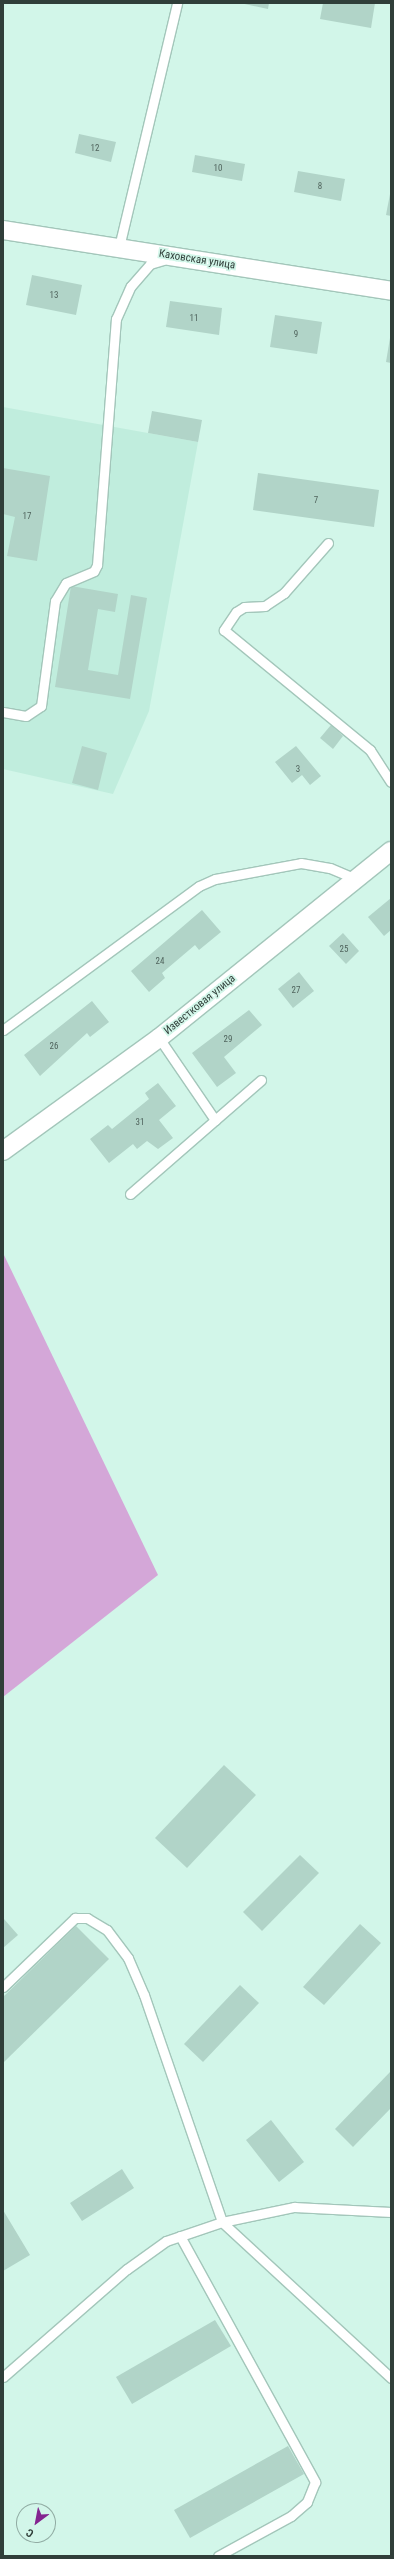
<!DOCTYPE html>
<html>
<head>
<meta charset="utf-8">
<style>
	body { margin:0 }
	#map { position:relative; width:394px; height:2559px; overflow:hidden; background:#d2f6e9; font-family:"Roboto Condensed",sans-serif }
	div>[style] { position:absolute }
	.built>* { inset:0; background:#c0eddd }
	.green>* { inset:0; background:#d4a7d8 }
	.building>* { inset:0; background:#b1d4c8 }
	.roads { filter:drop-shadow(1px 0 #a3c6ba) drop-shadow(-1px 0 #a3c6ba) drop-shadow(0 1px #a3c6ba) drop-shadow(0 -1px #a3c6ba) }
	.service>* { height:9px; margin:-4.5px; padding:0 4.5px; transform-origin:4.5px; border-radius:4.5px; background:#fff }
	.minor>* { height:18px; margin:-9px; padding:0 9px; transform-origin:9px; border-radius:9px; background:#fff }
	span { translate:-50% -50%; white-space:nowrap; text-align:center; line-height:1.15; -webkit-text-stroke:3.5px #d2f6e9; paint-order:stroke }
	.number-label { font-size:9px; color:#50645d }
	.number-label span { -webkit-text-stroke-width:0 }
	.street-label { font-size:11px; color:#303e39 }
	.frame { position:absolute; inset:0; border:4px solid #303e39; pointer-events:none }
	.north { position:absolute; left:16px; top:2503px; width:40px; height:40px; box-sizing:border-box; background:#d2f6e9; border:1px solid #91aca3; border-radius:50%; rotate:212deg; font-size:11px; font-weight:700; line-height:16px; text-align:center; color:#303e39 }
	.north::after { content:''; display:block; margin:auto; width:14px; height:18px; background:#842590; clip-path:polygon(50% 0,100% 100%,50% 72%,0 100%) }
</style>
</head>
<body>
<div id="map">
	<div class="built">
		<div style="clip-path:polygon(3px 407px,198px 442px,149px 711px,113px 794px,3px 769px)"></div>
	</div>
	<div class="green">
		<div style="clip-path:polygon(3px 1253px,158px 1575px,3px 1697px)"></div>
	</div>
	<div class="building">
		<div style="clip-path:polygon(240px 3px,269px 3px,268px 9px)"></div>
		<div style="clip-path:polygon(323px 3px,375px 3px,371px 28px,320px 19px)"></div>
		<div style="clip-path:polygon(79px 134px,116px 142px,111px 162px,75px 153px)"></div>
		<div style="clip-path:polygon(195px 155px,245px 164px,242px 181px,192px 172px)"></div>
		<div style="clip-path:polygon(298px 171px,345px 179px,341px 201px,294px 192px)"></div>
		<div style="clip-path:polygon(390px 194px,391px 194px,391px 216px,386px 215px)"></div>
		<div style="clip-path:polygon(32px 275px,82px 285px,76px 315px,26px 305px)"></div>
		<div style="clip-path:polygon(170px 301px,222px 308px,219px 335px,166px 327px)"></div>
		<div style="clip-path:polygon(275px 315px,322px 322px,317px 354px,270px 347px)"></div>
		<div style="clip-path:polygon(390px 338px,391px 338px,391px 363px,386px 362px)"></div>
		<div style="clip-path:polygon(152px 411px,202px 420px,198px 442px,148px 433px)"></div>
		<div style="clip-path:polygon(3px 468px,50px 476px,37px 561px,7px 556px,15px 517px,3px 514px)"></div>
		<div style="clip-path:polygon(258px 473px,379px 490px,374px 527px,253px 510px)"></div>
		<div style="clip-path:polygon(71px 586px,118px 594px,115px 612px,98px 609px,88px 670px,118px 675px,131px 595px,147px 598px,130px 699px,55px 687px)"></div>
		<div style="clip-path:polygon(331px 725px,343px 736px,333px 749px,320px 738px)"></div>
		<div style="clip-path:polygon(82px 746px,107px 753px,98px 790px,72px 783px)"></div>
		<div style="clip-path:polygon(296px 746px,321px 776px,310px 785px,302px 775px,292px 783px,275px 762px)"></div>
		<div style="clip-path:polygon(391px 898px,391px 930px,384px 936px,368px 917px)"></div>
		<div style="clip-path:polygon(202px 910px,221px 932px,199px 950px,195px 945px,162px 973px,165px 978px,149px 992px,131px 971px)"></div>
		<div style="clip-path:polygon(343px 933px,359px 951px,346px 964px,329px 946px)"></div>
		<div style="clip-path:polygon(299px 972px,314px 991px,293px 1008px,278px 989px)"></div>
		<div style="clip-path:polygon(92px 1001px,109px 1022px,90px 1037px,87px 1033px,40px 1076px,24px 1055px)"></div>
		<div style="clip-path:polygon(249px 1010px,262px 1025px,224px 1057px,236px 1073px,217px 1087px,192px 1053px)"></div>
		<div style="clip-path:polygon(158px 1083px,176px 1106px,159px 1120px,173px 1138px,158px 1149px,147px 1141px,137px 1149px,133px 1144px,109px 1163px,90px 1139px,108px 1125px,112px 1129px,149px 1099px,145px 1093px)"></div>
		<div style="clip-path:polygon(224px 1765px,256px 1795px,187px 1868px,155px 1838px)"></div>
		<div style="clip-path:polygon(300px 1855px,319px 1873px,262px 1931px,243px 1912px)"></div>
		<div style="clip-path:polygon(4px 1919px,18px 1935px,3px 1948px,3px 1920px)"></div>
		<div style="clip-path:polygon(360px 1924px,381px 1943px,324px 2005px,303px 1987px)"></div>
		<div style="clip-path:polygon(76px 1926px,109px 1959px,3px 2063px,3px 1997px)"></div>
		<div style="clip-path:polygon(240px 1985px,259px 2003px,203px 2062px,184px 2044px)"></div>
		<div style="clip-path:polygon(391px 2071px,391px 2108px,353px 2147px,335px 2129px)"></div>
		<div style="clip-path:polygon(271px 2120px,304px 2162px,279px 2182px,246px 2140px)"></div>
		<div style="clip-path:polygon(122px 2169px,134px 2188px,82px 2221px,70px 2203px)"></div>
		<div style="clip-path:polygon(3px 2210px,30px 2255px,3px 2271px)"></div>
		<div style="clip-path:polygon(215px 2320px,231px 2346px,132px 2404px,116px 2377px)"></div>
		<div style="clip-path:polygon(288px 2446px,304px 2474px,190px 2538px,174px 2510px)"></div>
	</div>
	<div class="roads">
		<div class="service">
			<div style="left:119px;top:247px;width:251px;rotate:-76.6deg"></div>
			<div style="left:328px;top:543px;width:67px;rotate:131.3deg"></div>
			<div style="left:284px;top:593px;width:23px;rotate:146deg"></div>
			<div style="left:265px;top:606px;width:21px;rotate:177deg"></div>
			<div style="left:244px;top:607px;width:9px;rotate:148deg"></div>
			<div style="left:236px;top:612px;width:22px;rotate:124deg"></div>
			<div style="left:224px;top:630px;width:189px;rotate:39.4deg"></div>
			<div style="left:370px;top:750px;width:38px;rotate:57deg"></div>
			<div style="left:3px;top:712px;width:23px;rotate:10deg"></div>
			<div style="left:26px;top:716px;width:18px;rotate:-34deg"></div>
			<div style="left:41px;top:706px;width:106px;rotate:-82.4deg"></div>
			<div style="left:55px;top:601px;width:21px;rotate:-59deg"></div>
			<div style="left:66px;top:583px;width:30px;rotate:-23deg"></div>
			<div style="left:94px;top:571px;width:7px;rotate:-63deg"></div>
			<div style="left:97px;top:565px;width:247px;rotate:-85.6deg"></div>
			<div style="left:116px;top:319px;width:36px;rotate:-66deg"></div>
			<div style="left:131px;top:286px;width:29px;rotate:-49deg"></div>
			<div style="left:150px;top:264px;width:14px;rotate:-17deg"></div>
			<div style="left:3px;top:1030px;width:243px;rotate:-36.3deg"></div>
			<div style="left:199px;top:886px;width:17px;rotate:-24deg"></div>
			<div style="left:215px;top:879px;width:87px;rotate:-10.5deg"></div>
			<div style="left:301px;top:863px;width:29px;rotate:10deg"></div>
			<div style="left:330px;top:868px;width:28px;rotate:23deg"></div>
			<div style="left:215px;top:1120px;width:61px;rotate:-41deg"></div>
			<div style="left:130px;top:1194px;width:113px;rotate:-41deg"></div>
			<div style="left:215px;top:1120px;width:99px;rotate:-124.3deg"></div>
			<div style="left:3px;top:1987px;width:100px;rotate:-43.8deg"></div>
			<div style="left:75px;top:1918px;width:12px"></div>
			<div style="left:87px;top:1918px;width:23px;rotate:31deg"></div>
			<div style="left:107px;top:1930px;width:35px;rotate:53deg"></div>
			<div style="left:128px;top:1958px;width:40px;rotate:66.6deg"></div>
			<div style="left:144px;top:1995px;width:240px;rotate:71deg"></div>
			<div style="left:222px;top:2222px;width:74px;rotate:-11.8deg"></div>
			<div style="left:294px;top:2207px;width:97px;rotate:3deg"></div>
			<div style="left:180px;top:2236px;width:281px;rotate:61.2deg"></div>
			<div style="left:315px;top:2482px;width:22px;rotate:112deg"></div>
			<div style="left:307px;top:2502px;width:21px;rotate:139deg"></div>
			<div style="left:291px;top:2516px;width:83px;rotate:151.3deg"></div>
			<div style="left:3px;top:2377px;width:164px;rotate:-41.1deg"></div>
			<div style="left:127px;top:2269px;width:48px;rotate:-35.7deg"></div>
			<div style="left:166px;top:2241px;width:59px;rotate:-18.7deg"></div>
			<div style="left:222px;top:2222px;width:230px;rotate:42.7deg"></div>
		</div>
		<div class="minor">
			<div style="left:3px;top:230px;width:393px;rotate:8.9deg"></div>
			<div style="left:3px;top:1151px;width:193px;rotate:-35.9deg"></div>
			<div style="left:159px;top:1038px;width:298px;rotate:-38.9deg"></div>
		</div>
	</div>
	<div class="number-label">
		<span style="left:95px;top:148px">12</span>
		<span style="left:218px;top:168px">10</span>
		<span style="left:320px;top:186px">8</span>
		<span style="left:54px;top:295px">13</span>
		<span style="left:194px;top:318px">11</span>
		<span style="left:296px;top:334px">9</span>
		<span style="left:316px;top:500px">7</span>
		<span style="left:27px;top:516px">17</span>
		<span style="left:298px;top:769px">3</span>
		<span style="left:344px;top:949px">25</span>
		<span style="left:160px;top:961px">24</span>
		<span style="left:296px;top:990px">27</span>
		<span style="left:228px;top:1039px">29</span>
		<span style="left:54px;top:1046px">26</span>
		<span style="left:140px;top:1122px">31</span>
	</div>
	<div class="street-label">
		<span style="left:197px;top:260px;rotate:9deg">Каховская улица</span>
		<span style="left:200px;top:1005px;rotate:-39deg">Известковая улица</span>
	</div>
	<div class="frame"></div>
	<div class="north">С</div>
</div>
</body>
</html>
